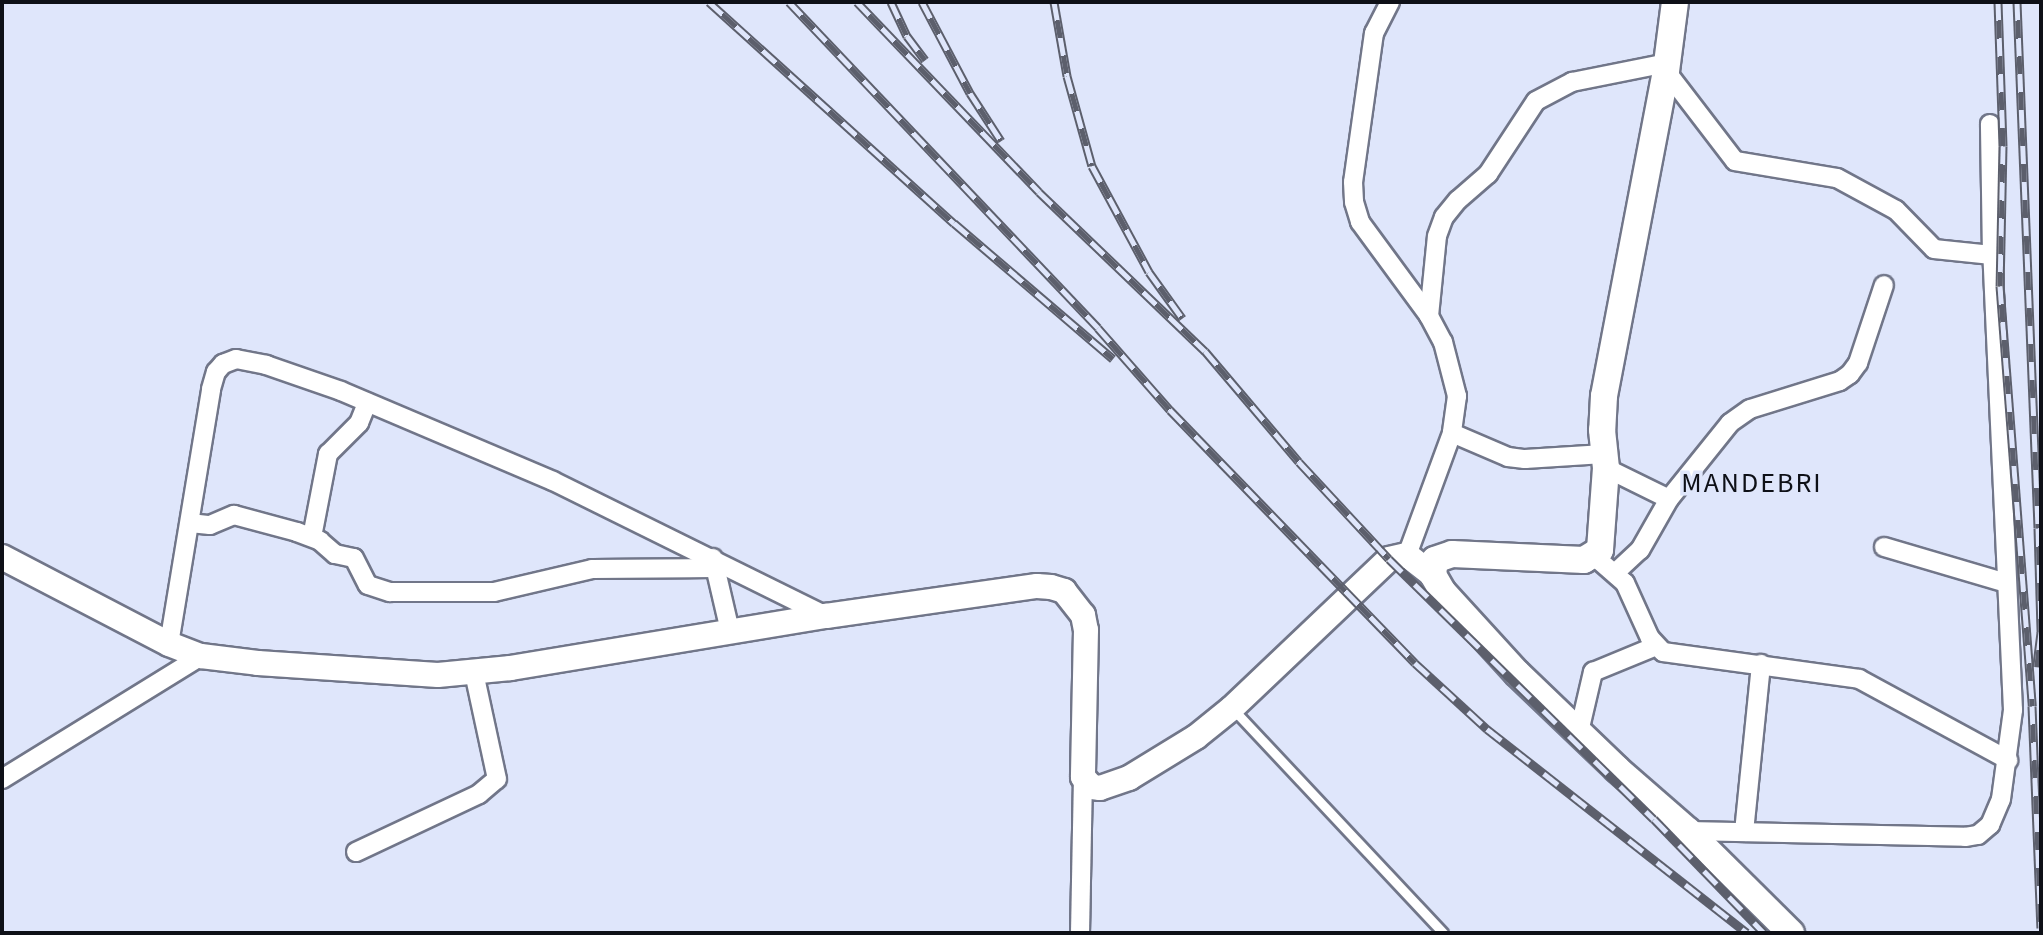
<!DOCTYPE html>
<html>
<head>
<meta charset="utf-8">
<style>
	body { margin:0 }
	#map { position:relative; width:2043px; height:935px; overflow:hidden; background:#dfe6fb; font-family:"Source Sans 3",sans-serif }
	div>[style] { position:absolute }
	.roads { filter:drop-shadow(2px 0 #717689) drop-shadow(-2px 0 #717689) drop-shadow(0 2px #717689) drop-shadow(0 -2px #717689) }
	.service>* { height:9px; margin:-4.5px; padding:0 4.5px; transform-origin:4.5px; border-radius:4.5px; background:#fff }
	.minor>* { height:18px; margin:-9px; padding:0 9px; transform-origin:9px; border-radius:9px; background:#fff }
	.tertiary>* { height:24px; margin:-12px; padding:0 12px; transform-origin:12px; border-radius:12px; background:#fff }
	.secondary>* { height:26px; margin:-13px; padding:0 13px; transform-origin:13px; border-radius:13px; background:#fff }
	.rail>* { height:9px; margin-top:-4.5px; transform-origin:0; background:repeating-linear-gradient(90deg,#dfe6fb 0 18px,#5c5f6c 0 36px); box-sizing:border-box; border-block:2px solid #5c5f6c }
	span { translate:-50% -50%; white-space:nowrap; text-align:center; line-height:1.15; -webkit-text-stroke:7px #dfe6fb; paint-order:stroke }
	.quarter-label { font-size:28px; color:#0e1017; letter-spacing:2px }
	.frame { position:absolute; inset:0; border:4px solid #0e1017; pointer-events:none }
</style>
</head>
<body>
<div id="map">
	<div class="roads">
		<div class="service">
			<div style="left:1232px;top:708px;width:308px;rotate:46.8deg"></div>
		</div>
		<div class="minor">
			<div style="left:1390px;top:2px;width:35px;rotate:117deg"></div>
			<div style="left:1374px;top:33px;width:150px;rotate:98deg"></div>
			<div style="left:1353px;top:182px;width:20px;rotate:87deg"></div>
			<div style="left:1354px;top:202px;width:21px;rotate:73deg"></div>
			<div style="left:1360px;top:222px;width:117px;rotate:53.7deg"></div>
			<div style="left:1429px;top:316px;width:30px;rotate:62deg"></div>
			<div style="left:1443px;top:342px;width:56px;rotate:75.5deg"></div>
			<div style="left:1457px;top:396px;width:37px;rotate:98deg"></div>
			<div style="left:1452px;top:433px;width:130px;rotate:110.2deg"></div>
			<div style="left:1666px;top:71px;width:113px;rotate:52.5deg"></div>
			<div style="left:1735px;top:161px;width:103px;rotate:9.5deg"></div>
			<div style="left:1837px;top:178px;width:67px;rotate:28.5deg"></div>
			<div style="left:1896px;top:210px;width:54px;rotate:45.7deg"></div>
			<div style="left:1934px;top:249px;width:58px;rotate:5.9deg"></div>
			<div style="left:1429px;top:316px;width:80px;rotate:-84.3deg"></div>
			<div style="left:1437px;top:236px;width:20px;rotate:-70deg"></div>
			<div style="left:1444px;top:217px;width:22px;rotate:-51deg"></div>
			<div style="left:1458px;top:200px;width:40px;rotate:-41deg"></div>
			<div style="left:1488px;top:174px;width:87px;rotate:-56.7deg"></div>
			<div style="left:1536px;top:101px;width:41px;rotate:-27.8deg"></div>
			<div style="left:1572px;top:82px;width:97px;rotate:-11.3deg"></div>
			<div style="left:1452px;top:433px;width:61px;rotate:23.2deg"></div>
			<div style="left:1508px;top:457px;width:17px;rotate:7deg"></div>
			<div style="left:1525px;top:459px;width:79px;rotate:-3.6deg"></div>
			<div style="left:1606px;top:468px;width:70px;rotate:26.2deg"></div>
			<div style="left:190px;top:523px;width:20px;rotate:6deg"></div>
			<div style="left:210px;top:525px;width:26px;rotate:-23deg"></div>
			<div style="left:234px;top:515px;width:65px;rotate:15.1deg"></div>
			<div style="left:297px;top:532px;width:25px;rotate:21deg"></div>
			<div style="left:320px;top:541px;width:20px;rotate:41deg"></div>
			<div style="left:335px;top:554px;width:19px;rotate:12deg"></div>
			<div style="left:354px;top:558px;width:30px;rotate:63deg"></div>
			<div style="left:368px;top:585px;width:23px;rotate:18deg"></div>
			<div style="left:390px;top:592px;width:104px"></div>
			<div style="left:494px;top:592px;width:101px;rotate:-13.2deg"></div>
			<div style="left:592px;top:569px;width:122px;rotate:-0.5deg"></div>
			<div style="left:312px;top:537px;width:85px;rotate:-79.1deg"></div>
			<div style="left:328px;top:454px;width:44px;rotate:-45deg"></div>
			<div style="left:359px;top:423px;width:22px;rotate:-68deg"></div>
			<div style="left:1884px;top:547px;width:127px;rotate:16.4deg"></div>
			<div style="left:1594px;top:556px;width:41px;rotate:41.1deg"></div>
			<div style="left:1625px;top:583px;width:60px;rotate:65.6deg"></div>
			<div style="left:1650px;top:638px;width:19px;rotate:47deg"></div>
			<div style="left:1663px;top:652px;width:198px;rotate:7.8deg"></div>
			<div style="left:1859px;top:679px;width:170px;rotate:28.5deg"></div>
			<div style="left:713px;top:558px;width:75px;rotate:76.9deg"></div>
			<div style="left:1616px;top:572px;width:33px;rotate:-43deg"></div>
			<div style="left:1640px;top:550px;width:59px;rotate:-60.4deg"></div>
			<div style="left:1669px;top:499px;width:97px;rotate:-51.2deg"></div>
			<div style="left:1730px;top:423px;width:24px;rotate:-35deg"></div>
			<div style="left:1750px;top:409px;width:94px;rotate:-17.3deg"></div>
			<div style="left:1840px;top:381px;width:12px;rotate:-35deg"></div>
			<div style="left:1850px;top:374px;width:14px;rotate:-54deg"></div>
			<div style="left:1858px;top:363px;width:82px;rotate:-71.6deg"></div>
			<div style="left:169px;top:644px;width:258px;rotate:-80.6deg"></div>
			<div style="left:211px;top:389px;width:18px;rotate:-74deg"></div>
			<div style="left:216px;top:372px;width:11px;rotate:-49deg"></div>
			<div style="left:223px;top:364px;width:14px;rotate:-21deg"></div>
			<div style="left:236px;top:359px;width:31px;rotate:11deg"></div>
			<div style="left:266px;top:365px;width:79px;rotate:19.1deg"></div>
			<div style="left:341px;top:391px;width:230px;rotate:23deg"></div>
			<div style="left:553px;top:481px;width:305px;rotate:26.3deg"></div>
			<div style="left:1579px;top:732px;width:62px;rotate:-76.9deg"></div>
			<div style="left:1593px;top:672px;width:68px;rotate:-22.4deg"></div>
			<div style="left:2px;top:779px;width:234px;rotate:-31.7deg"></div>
			<div style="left:1688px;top:831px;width:277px;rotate:1.2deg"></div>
			<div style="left:1965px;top:837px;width:13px;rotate:-9deg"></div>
			<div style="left:1978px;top:835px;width:16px;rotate:-40deg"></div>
			<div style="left:1990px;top:825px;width:28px;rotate:-67deg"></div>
			<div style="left:2001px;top:799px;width:90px;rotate:-82.3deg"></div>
			<div style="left:2013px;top:710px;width:455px;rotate:-92.6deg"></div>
			<div style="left:1992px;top:255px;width:131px;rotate:-90.9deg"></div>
			<div style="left:1744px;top:832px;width:169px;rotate:-84.2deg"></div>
			<div style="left:356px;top:852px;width:136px;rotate:-25.2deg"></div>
			<div style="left:479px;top:794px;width:23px;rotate:-40deg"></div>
			<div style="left:497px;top:779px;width:108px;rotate:-102.2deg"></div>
			<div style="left:1080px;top:933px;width:156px;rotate:-88.9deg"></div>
		</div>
		<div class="tertiary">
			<div style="left:2px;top:557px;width:188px;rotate:27.5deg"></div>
			<div style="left:169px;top:644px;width:34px;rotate:21deg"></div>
			<div style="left:201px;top:656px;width:57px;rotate:7deg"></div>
			<div style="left:258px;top:663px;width:180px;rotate:3.8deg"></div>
			<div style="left:438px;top:675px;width:73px;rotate:-5.5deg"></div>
			<div style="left:511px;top:668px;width:319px;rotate:-9.4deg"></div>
			<div style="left:826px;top:616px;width:213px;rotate:-8.1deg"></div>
			<div style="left:1037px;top:586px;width:14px;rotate:4deg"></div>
			<div style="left:1051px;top:587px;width:14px;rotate:17deg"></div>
			<div style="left:1064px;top:591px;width:31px;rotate:52deg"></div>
			<div style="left:1083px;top:615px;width:15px;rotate:79deg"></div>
			<div style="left:1086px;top:630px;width:147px;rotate:91.2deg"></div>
			<div style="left:1083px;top:777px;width:13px;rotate:48deg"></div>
			<div style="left:1092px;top:787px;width:8px;rotate:7deg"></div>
			<div style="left:1100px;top:788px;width:31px;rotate:-19deg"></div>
			<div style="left:1129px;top:778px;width:79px;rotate:-31.5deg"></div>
			<div style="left:1196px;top:737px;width:46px;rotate:-38.9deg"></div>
			<div style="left:1232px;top:708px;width:216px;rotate:-43.5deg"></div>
			<div style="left:1389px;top:559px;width:18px;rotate:-13deg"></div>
			<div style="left:1407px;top:555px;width:33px;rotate:38deg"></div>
		</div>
		<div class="secondary">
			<div style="left:1675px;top:2px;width:70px;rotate:97.4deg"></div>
			<div style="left:1666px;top:71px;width:331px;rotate:100.8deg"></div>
			<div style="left:1604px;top:396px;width:34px;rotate:93deg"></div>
			<div style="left:1602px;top:430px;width:38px;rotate:84deg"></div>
			<div style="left:1606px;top:468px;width:82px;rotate:94.2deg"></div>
			<div style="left:1600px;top:550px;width:19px;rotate:148deg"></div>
			<div style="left:1584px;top:560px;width:132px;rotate:-177.4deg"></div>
			<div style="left:1452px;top:554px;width:18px;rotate:161deg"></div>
			<div style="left:1435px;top:560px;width:15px;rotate:98deg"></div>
			<div style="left:1433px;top:575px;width:20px;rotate:60deg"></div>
			<div style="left:1443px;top:592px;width:110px;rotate:47.6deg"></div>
			<div style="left:1517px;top:673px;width:139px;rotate:43.8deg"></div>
			<div style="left:1617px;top:769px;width:94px;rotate:41.1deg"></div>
			<div style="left:1688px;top:831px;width:145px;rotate:44.7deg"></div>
		</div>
	</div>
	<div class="rail">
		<div style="left:709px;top:2px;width:330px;rotate:42.1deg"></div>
		<div style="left:954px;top:223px;width:209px;rotate:40.5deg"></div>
		<div style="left:789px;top:2px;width:449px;rotate:46.5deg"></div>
		<div style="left:1098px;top:328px;width:109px;rotate:48.7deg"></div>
		<div style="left:1170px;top:410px;width:352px;rotate:45.9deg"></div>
		<div style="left:1415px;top:663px;width:98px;rotate:42.5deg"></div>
		<div style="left:1487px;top:729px;width:330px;rotate:38.1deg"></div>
		<div style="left:857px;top:2px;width:263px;rotate:46.2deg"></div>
		<div style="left:1039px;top:192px;width:230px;rotate:43.8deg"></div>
		<div style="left:1205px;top:351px;width:145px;rotate:49.7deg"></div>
		<div style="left:1299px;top:462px;width:132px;rotate:47.1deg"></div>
		<div style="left:1389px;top:559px;width:371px;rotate:44.5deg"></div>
		<div style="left:1654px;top:819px;width:158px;rotate:46deg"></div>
		<div style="left:891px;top:2px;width:38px;rotate:65deg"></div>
		<div style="left:907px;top:36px;width:30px;rotate:53deg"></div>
		<div style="left:922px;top:2px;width:103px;rotate:62.2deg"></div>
		<div style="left:970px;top:93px;width:57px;rotate:57.1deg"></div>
		<div style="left:1054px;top:2px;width:75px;rotate:80deg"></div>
		<div style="left:1067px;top:76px;width:93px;rotate:74.5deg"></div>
		<div style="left:1092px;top:166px;width:120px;rotate:61.7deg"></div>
		<div style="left:1149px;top:272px;width:57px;rotate:54.3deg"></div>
		<div style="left:1998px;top:2px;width:144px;rotate:88deg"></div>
		<div style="left:2003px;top:146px;width:140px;rotate:91.2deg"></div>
		<div style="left:2000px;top:286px;width:421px;rotate:85.6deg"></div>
		<div style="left:2032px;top:706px;width:222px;rotate:87.7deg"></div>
		<div style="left:2017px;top:2px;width:526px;rotate:87.71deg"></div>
		<div style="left:2038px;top:528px;width:104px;rotate:88.3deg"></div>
		<div style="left:2041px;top:632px;width:35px;rotate:97deg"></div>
	</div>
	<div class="quarter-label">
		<span style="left:1752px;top:483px">MANDEBRI</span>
	</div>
	<div class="frame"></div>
</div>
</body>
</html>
